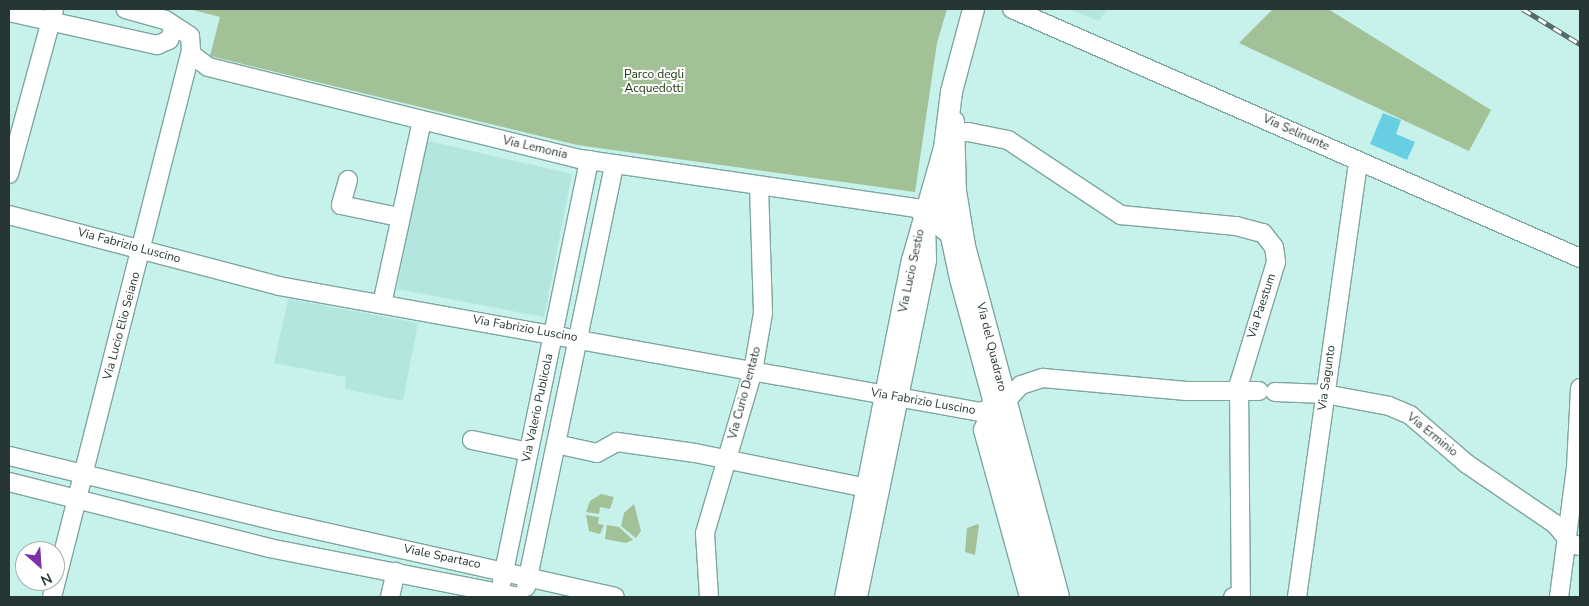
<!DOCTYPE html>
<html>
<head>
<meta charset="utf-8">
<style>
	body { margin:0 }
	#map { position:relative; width:1589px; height:606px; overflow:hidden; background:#c7f2ec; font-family:"Nunito Sans",sans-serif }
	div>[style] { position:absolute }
	.built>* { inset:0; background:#b3e6df }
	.green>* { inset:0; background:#a3c197 }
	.building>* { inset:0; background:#68cfe2 }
	.roads { filter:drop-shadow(1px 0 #7ea6a0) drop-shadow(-1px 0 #7ea6a0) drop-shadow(0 1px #7ea6a0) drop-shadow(0 -1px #7ea6a0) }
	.minor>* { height:18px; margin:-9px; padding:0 9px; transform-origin:9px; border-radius:9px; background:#fff }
	.major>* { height:21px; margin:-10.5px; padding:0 10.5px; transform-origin:10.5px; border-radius:10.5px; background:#fff }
	.rail>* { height:5px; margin-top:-2.5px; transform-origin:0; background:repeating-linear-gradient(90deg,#fff 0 9px,#546b68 0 18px); box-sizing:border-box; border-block:1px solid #546b68 }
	span { translate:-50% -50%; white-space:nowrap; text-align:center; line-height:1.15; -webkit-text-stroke:4px #fff; paint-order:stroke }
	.park-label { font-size:12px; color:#1a360a }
	.street-label { font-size:12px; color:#263634 }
	.frame { position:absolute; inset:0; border:10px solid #263634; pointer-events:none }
	.north { position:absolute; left:15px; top:541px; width:50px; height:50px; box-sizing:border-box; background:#fff; border:1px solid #a8afae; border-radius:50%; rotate:154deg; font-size:14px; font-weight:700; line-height:20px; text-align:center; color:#263634 }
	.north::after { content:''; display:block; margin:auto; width:18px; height:22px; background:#7c33a5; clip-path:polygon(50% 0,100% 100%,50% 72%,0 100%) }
</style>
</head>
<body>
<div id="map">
	<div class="built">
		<div style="clip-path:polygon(1068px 9px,1107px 9px,1099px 21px)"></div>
		<div style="clip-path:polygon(424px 140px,572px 174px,544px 317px,397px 289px)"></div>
		<div style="clip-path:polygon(288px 299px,418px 323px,403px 401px,345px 389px,346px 377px,274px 363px)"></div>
	</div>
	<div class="green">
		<div style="clip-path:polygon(189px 9px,947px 9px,937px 43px,915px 192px,577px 145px,210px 56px,220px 17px)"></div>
		<div style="clip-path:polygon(1273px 9px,1328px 9px,1491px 110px,1469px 151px,1239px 43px)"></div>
		<div style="clip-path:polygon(601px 494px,614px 497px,610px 509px,600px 507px,599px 514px,586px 512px,590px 501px)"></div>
		<div style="clip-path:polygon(634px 504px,641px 531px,636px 538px,621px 526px,624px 513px)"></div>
		<div style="clip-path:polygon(586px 515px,599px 517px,598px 524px,604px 525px,600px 534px,589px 531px)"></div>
		<div style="clip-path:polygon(978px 524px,979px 525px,975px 555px,965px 552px,967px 528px)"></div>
		<div style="clip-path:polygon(607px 525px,619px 527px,633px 540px,626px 543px,605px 539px)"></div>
	</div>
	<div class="building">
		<div style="clip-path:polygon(1383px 113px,1401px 120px,1396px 134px,1415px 142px,1407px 160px,1370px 144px)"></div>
	</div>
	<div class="roads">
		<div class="minor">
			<div style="left:1012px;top:9px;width:620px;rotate:23.67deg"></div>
			<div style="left:9px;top:12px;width:152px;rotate:12.6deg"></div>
			<div style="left:157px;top:45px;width:13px;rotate:-23deg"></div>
			<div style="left:169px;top:40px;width:13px;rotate:-67deg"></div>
			<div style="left:191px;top:54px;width:21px;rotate:37deg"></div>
			<div style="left:208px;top:67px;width:383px;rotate:13.9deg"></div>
			<div style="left:580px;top:159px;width:340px;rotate:8.3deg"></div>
			<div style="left:916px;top:208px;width:43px;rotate:38.5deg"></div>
			<div style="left:950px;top:235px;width:14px"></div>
			<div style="left:955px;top:121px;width:70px;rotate:88.4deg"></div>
			<div style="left:957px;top:191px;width:56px;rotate:80.7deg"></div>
			<div style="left:966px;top:246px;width:363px;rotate:75deg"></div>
			<div style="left:947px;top:133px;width:21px;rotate:-3deg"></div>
			<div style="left:968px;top:132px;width:41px;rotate:11.3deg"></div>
			<div style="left:1008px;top:140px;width:136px;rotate:33.6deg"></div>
			<div style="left:1121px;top:215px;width:116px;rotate:5.5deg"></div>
			<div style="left:1236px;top:226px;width:28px;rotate:15deg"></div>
			<div style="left:1263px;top:233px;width:18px;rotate:52deg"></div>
			<div style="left:1274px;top:247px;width:15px;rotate:82deg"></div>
			<div style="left:1276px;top:262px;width:127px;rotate:106.9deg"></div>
			<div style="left:1239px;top:384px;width:211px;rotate:89.5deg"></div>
			<div style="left:1241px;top:595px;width:8px;rotate:166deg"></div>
			<div style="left:9px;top:174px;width:171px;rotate:-74.7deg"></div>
			<div style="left:348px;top:180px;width:26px;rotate:106deg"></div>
			<div style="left:341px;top:205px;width:59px;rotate:11.7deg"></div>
			<div style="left:9px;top:215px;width:279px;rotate:14.7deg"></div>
			<div style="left:279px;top:286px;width:712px;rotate:10.19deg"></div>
			<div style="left:980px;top:412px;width:27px;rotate:-22deg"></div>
			<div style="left:1005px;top:402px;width:23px;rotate:-47deg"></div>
			<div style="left:1021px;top:385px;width:23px;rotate:-18deg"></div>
			<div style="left:1043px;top:378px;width:144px;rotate:5.2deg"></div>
			<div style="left:1186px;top:391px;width:73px"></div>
			<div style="left:382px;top:304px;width:187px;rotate:-77.7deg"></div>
			<div style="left:1275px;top:392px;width:50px;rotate:2.3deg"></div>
			<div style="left:1325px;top:394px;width:65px;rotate:10.6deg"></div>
			<div style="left:1389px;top:406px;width:23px;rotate:23deg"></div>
			<div style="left:1410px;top:415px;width:75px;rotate:40.7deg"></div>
			<div style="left:1467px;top:464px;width:107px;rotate:34.3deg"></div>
			<div style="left:1555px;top:524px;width:26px;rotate:50deg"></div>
			<div style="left:1572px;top:544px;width:8px;rotate:14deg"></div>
			<div style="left:994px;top:407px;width:25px;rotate:116deg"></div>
			<div style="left:983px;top:430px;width:173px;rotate:74.6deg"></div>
			<div style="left:472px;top:440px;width:58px;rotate:11.9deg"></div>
			<div style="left:556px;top:444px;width:42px;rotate:12.4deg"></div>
			<div style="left:597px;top:453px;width:23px;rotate:-29deg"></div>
			<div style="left:617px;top:442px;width:79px;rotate:8deg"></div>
			<div style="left:695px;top:453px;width:176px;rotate:11.5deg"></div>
			<div style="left:9px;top:456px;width:275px;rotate:13.7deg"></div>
			<div style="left:276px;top:521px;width:347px;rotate:12.6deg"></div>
			<div style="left:9px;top:482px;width:268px;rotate:14.2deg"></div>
			<div style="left:269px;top:548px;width:254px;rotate:11.1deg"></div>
			<div style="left:502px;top:581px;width:430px;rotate:-78.3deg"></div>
			<div style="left:526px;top:587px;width:432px;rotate:-78.2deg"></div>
			<div style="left:52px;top:597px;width:564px;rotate:-75.74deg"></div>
			<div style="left:191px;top:50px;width:14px;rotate:-94deg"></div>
			<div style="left:190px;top:36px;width:30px;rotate:-147deg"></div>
			<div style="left:165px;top:20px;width:41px;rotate:-164.6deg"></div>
			<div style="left:390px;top:597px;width:26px;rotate:-77deg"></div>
			<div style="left:709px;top:597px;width:64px;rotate:-93.6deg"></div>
			<div style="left:705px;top:533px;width:169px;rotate:-73.5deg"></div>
			<div style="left:753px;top:371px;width:59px;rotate:-80.2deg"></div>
			<div style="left:763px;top:313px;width:127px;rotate:-91.8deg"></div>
			<div style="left:858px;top:597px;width:344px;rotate:-78.4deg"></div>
			<div style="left:927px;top:260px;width:40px;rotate:-91.4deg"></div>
			<div style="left:1297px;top:597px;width:440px;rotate:-82deg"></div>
			<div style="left:1559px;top:597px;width:130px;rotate:-82.5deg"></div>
			<div style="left:1576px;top:468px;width:80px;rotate:-87.1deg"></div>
		</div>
		<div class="major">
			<div style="left:945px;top:166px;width:51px;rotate:87.8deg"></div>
			<div style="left:947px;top:217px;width:62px;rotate:78deg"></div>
			<div style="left:960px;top:278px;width:331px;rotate:74.7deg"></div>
			<div style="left:845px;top:597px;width:344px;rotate:-78.8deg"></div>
			<div style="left:912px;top:260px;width:116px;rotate:-74.1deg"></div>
			<div style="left:944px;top:148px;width:57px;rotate:-83deg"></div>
			<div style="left:951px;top:91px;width:85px;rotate:-75deg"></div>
		</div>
	</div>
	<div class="rail">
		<div style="left:1523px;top:9px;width:67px;rotate:31.6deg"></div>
	</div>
	<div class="park-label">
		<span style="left:654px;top:82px">Parco degli<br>Acquedotti</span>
	</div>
	<div class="street-label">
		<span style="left:1296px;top:133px;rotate:24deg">Via Selinunte</span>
		<span style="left:535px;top:148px;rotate:13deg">Via Lemonia</span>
		<span style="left:129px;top:246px;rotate:15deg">Via Fabrizio Luscino</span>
		<span style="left:912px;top:271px;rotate:-78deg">Via Lucio Sestio</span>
		<span style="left:1262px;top:306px;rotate:-72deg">Via Paestum</span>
		<span style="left:122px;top:326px;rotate:-75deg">Via Lucio Elio Seiano</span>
		<span style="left:525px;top:329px;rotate:10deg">Via Fabrizio Luscino</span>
		<span style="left:991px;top:347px;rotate:76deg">Via del Quadraro</span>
		<span style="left:1327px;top:378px;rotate:-82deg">Via Sagunto</span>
		<span style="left:745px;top:393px;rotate:-75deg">Via Curio Dentato</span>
		<span style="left:923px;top:402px;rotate:10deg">Via Fabrizio Luscino</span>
		<span style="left:538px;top:408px;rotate:-78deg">Via Valerio Publicola</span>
		<span style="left:1432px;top:435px;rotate:39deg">Via Erminio</span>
		<span style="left:442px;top:557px;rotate:12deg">Viale Spartaco</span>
	</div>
	<div class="frame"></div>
	<div class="north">N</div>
</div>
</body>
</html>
